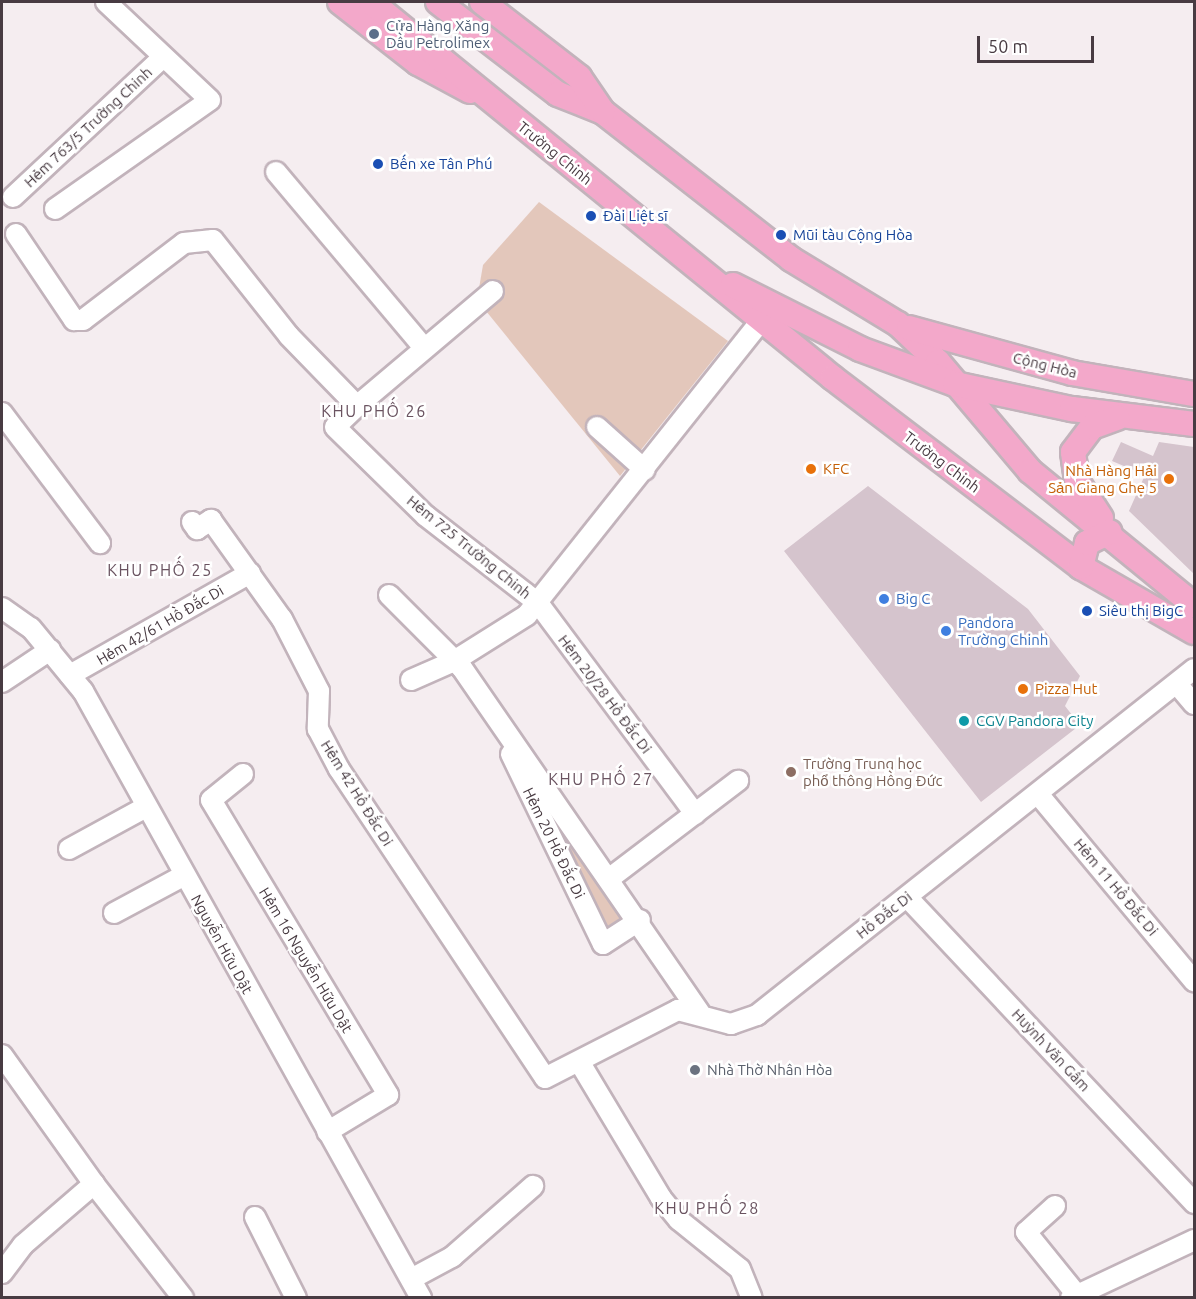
<!DOCTYPE html>
<html>
<head>
<meta charset="utf-8">
<style>
	body { margin:0 }
	#map { position:relative; width:1196px; height:1299px; overflow:hidden; background:#f5edf0; font-family:Ubuntu,sans-serif }
	div>[style] { position:absolute }
	.green>* { inset:0; background:#e3c7bb }
	.building>* { inset:0; background:#d5c4cd }
	.roads { filter:drop-shadow(2px 0 #c2b3bb) drop-shadow(-2px 0 #c2b3bb) drop-shadow(0 2px #c2b3bb) drop-shadow(0 -2px #c2b3bb) }
	.minor>* { height:20px; margin:-10px; padding:0 10px; transform-origin:10px; border-radius:10px; background:#fff }
	.major>* { height:24px; margin:-12px; padding:0 12px; transform-origin:12px; border-radius:12px; background:#f3a8ca }
	.dots>* { width:16px; height:16px; translate:-50% -50%; box-sizing:border-box; border:3px solid #fff; border-radius:50% }
	span { translate:-50% -50%; white-space:nowrap; text-align:center; line-height:1.15; -webkit-text-stroke:5px #fff; paint-order:stroke }
	.service-label { font-size:15px; color:#4e5e75 }
	.left { translate:0 -50%; text-align:left }
	.street-label { font-size:15px; color:#483b42 }
	.transit-label { font-size:15px; color:#164399 }
	.food-label { font-size:15px; color:#c56008 }
	.right { translate:-100% -50%; text-align:right }
	.shop-label { font-size:15px; color:#366cbe }
	.culture-label { font-size:15px; color:#0d838f }
	.education-label { font-size:15px; color:#785e54 }
	.worship-label { font-size:15px; color:#5b616d }
	.neighbourhood-label { font-size:16px; color:#6a5360; letter-spacing:1.5px }
	.frame { position:absolute; inset:0; border:3px solid #483b42; pointer-events:none }
	.scale { position:absolute; left:977px; top:36px; width:117px; height:27px; box-sizing:border-box; border:3px solid #483b42; border-top:0; padding-left:8px; font-size:18px; line-height:21px; white-space:nowrap; color:#483b42; -webkit-text-stroke:4px #fff; paint-order:stroke }
</style>
</head>
<body>
<div id="map">
	<div class="green">
		<div style="clip-path:polygon(539px 202px,728px 341px,620px 476px,477px 300px,483px 265px)"></div>
		<div style="clip-path:polygon(532px 784px,623px 917px,605px 928px)"></div>
	</div>
	<div class="building">
		<div style="clip-path:polygon(1121px 442px,1153px 456px,1159px 442px,1194px 447px,1194px 574px,1129px 511px,1145px 475px,1112px 461px)"></div>
		<div style="clip-path:polygon(868px 486px,1028px 609px,1080px 676px,1065px 706px,1080px 725px,981px 802px,784px 551px)"></div>
	</div>
	<div class="roads">
		<div class="minor">
			<div style="left:276px;top:172px;width:230px;rotate:49.9deg"></div>
			<div style="left:13px;top:197px;width:205px;rotate:-43deg"></div>
			<div style="left:55px;top:209px;width:189px;rotate:-35.1deg"></div>
			<div style="left:210px;top:100px;width:143px;rotate:-136.7deg"></div>
			<div style="left:16px;top:234px;width:104px;rotate:56deg"></div>
			<div style="left:74px;top:320px;width:9px"></div>
			<div style="left:83px;top:320px;width:127px;rotate:-37.3deg"></div>
			<div style="left:184px;top:243px;width:29px;rotate:-6deg"></div>
			<div style="left:213px;top:240px;width:122px;rotate:51.6deg"></div>
			<div style="left:289px;top:336px;width:98px;rotate:45.8deg"></div>
			<div style="left:357px;top:406px;width:30px;rotate:136deg"></div>
			<div style="left:335px;top:427px;width:127px;rotate:44.4deg"></div>
			<div style="left:426px;top:516px;width:142px;rotate:37.8deg"></div>
			<div style="left:538px;top:603px;width:263px;rotate:53.3deg"></div>
			<div style="left:357px;top:406px;width:178px;rotate:-40.2deg"></div>
			<div style="left:2px;top:413px;width:163px;rotate:53deg"></div>
			<div style="left:597px;top:427px;width:64px;rotate:41.9deg"></div>
			<div style="left:192px;top:522px;width:9px;rotate:54deg"></div>
			<div style="left:197px;top:529px;width:17px;rotate:-33deg"></div>
			<div style="left:211px;top:520px;width:122px;rotate:54.4deg"></div>
			<div style="left:282px;top:619px;width:81px;rotate:62.8deg"></div>
			<div style="left:319px;top:691px;width:38px;rotate:92deg"></div>
			<div style="left:318px;top:729px;width:45px;rotate:62.3deg"></div>
			<div style="left:339px;top:769px;width:371px;rotate:56.3deg"></div>
			<div style="left:545px;top:1078px;width:149px;rotate:-27.1deg"></div>
			<div style="left:678px;top:1010px;width:55px;rotate:14.8deg"></div>
			<div style="left:731px;top:1024px;width:28px;rotate:-19deg"></div>
			<div style="left:757px;top:1015px;width:557px;rotate:-38.37deg"></div>
			<div style="left:389px;top:595px;width:103px;rotate:45deg"></div>
			<div style="left:462px;top:668px;width:418px;rotate:55.4deg"></div>
			<div style="left:2px;top:608px;width:35px;rotate:35deg"></div>
			<div style="left:31px;top:628px;width:82px;rotate:50.5deg"></div>
			<div style="left:83px;top:691px;width:695px;rotate:60.89deg"></div>
			<div style="left:70px;top:675px;width:207px;rotate:-29.5deg"></div>
			<div style="left:411px;top:680px;width:47px;rotate:-23.8deg"></div>
			<div style="left:454px;top:661px;width:86px;rotate:-32.2deg"></div>
			<div style="left:527px;top:615px;width:374px;rotate:-51.5deg"></div>
			<div style="left:2px;top:682px;width:58px;rotate:-33.7deg"></div>
			<div style="left:1177px;top:684px;width:26px;rotate:50deg"></div>
			<div style="left:511px;top:754px;width:211px;rotate:64.2deg"></div>
			<div style="left:603px;top:944px;width:44px;rotate:-33deg"></div>
			<div style="left:243px;top:774px;width:41px;rotate:140.9deg"></div>
			<div style="left:211px;top:800px;width:344px;rotate:59deg"></div>
			<div style="left:388px;top:1095px;width:71px;rotate:148.8deg"></div>
			<div style="left:1038px;top:794px;width:244px;rotate:50.2deg"></div>
			<div style="left:69px;top:849px;width:88px;rotate:-28.6deg"></div>
			<div style="left:610px;top:878px;width:161px;rotate:-37.2deg"></div>
			<div style="left:907px;top:897px;width:420px;rotate:46.8deg"></div>
			<div style="left:114px;top:913px;width:78px;rotate:-28.2deg"></div>
			<div style="left:2px;top:1055px;width:158px;rotate:54.5deg"></div>
			<div style="left:580px;top:1063px;width:157px;rotate:59deg"></div>
			<div style="left:661px;top:1198px;width:28px;rotate:51deg"></div>
			<div style="left:679px;top:1220px;width:78px;rotate:38.8deg"></div>
			<div style="left:740px;top:1269px;width:31px;rotate:68deg"></div>
			<div style="left:1055px;top:1206px;width:39px;rotate:138deg"></div>
			<div style="left:1026px;top:1232px;width:81px;rotate:51deg"></div>
			<div style="left:255px;top:1217px;width:91px;rotate:63.2deg"></div>
			<div style="left:2px;top:1273px;width:35px;rotate:-53deg"></div>
			<div style="left:23px;top:1245px;width:94px;rotate:-40.7deg"></div>
			<div style="left:94px;top:1184px;width:145px;rotate:52deg"></div>
			<div style="left:411px;top:1279px;width:47px;rotate:-28.2deg"></div>
			<div style="left:452px;top:1257px;width:108px;rotate:-41.2deg"></div>
			<div style="left:1071px;top:1298px;width:136px;rotate:-25.2deg"></div>
		</div>
		<div class="major">
			<div style="left:340px;top:2px;width:99px;rotate:38deg"></div>
			<div style="left:418px;top:63px;width:59px;rotate:28.3deg"></div>
			<div style="left:371px;top:2px;width:596px;rotate:39.14deg"></div>
			<div style="left:833px;top:378px;width:312px;rotate:37.3deg"></div>
			<div style="left:1081px;top:567px;width:130px;rotate:29.9deg"></div>
			<div style="left:438px;top:2px;width:151px;rotate:37.5deg"></div>
			<div style="left:558px;top:94px;width:48px;rotate:21.8deg"></div>
			<div style="left:603px;top:112px;width:239px;rotate:38deg"></div>
			<div style="left:791px;top:259px;width:125px;rotate:31.3deg"></div>
			<div style="left:898px;top:324px;width:55px;rotate:43.5deg"></div>
			<div style="left:938px;top:362px;width:143px;rotate:49.8deg"></div>
			<div style="left:1030px;top:471px;width:212px;rotate:39.3deg"></div>
			<div style="left:482px;top:2px;width:123px;rotate:37.7deg"></div>
			<div style="left:579px;top:77px;width:42px;rotate:55.6deg"></div>
			<div style="left:733px;top:285px;width:142px;rotate:26.7deg"></div>
			<div style="left:860px;top:349px;width:101px;rotate:20.2deg"></div>
			<div style="left:955px;top:384px;width:120px;rotate:12.1deg"></div>
			<div style="left:1072px;top:409px;width:123px;rotate:7deg"></div>
			<div style="left:909px;top:328px;width:169px;rotate:15.4deg"></div>
			<div style="left:1072px;top:373px;width:124px;rotate:9.8deg"></div>
			<div style="left:1101px;top:518px;width:44px;rotate:-123deg"></div>
			<div style="left:1077px;top:481px;width:29px;rotate:-98deg"></div>
			<div style="left:1073px;top:452px;width:31px;rotate:-53deg"></div>
			<div style="left:1092px;top:427px;width:27px;rotate:-20deg"></div>
			<div style="left:1081px;top:567px;width:25px;rotate:-76deg"></div>
			<div style="left:1087px;top:543px;width:25px;rotate:-26deg"></div>
		</div>
	</div>
	<div class="dots">
		<div style="left:374px;top:34px;background:#5c6f8a"></div>
		<div style="left:378px;top:164px;background:#1a4fb4"></div>
		<div style="left:591px;top:216px;background:#1a4fb4"></div>
		<div style="left:781px;top:235px;background:#1a4fb4"></div>
		<div style="left:811px;top:469px;background:#e8710a"></div>
		<div style="left:1169px;top:479px;background:#e8710a"></div>
		<div style="left:884px;top:599px;background:#3f7fe0"></div>
		<div style="left:1087px;top:611px;background:#1a4fb4"></div>
		<div style="left:946px;top:631px;background:#3f7fe0"></div>
		<div style="left:1023px;top:689px;background:#e8710a"></div>
		<div style="left:964px;top:721px;background:#0f9aa8"></div>
		<div style="left:791px;top:772px;background:#8d6e63"></div>
		<div style="left:695px;top:1070px;background:#6b7280"></div>
	</div>
	<div class="service-label">
		<span class="left" style="left:386px;top:34px">Cửa Hàng Xăng<br>Dầu Petrolimex</span>
	</div>
	<div class="street-label">
		<span style="left:88px;top:127px;rotate:-43deg">Hẻm 763/5 Trường Chinh</span>
		<span style="left:555px;top:153px;rotate:39deg">Trường Chinh</span>
		<span style="left:1045px;top:365px;rotate:14deg">Cộng Hòa</span>
		<span style="left:942px;top:462px;rotate:37deg">Trường Chinh</span>
		<span style="left:469px;top:547px;rotate:39deg">Hẻm 725 Trường Chinh</span>
		<span style="left:160px;top:625px;rotate:-30deg">Hẻm 42/61 Hồ Đắc Di</span>
		<span style="left:605px;top:694px;rotate:53deg">Hẻm 20/28 Hồ Đắc Di</span>
		<span style="left:357px;top:793px;rotate:58deg">Hẻm 42 Hồ Đắc Di</span>
		<span style="left:554px;top:843px;rotate:64deg">Hẻm 20 Hồ Đắc Di</span>
		<span style="left:1116px;top:887px;rotate:50deg">Hẻm 11 Hồ Đắc Di</span>
		<span style="left:884px;top:915px;rotate:-38deg">Hồ Đắc Di</span>
		<span style="left:222px;top:944px;rotate:61deg">Nguyễn Hữu Dật</span>
		<span style="left:306px;top:960px;rotate:59deg">Hẻm 16 Nguyễn Hữu Dật</span>
		<span style="left:1051px;top:1050px;rotate:47deg">Huỳnh Văn Gấm</span>
	</div>
	<div class="transit-label">
		<span class="left" style="left:390px;top:164px">Bến xe Tân Phú</span>
		<span class="left" style="left:603px;top:216px">Đài Liệt sĩ</span>
		<span class="left" style="left:793px;top:235px">Mũi tàu Cộng Hòa</span>
		<span class="left" style="left:1099px;top:611px">Siêu thị BigC</span>
	</div>
	<div class="food-label">
		<span class="left" style="left:823px;top:469px">KFC</span>
		<span class="right" style="left:1157px;top:479px">Nhà Hàng Hải<br>Sản Giang Ghẹ 5</span>
		<span class="left" style="left:1035px;top:689px">Pizza Hut</span>
	</div>
	<div class="shop-label">
		<span class="left" style="left:896px;top:599px">Big C</span>
		<span class="left" style="left:958px;top:631px">Pandora<br>Trường Chinh</span>
	</div>
	<div class="culture-label">
		<span class="left" style="left:976px;top:721px">CGV Pandora City</span>
	</div>
	<div class="education-label">
		<span class="left" style="left:803px;top:772px">Trường Trung học<br>phổ thông Hồng Đức</span>
	</div>
	<div class="worship-label">
		<span class="left" style="left:707px;top:1070px">Nhà Thờ Nhân Hòa</span>
	</div>
	<div class="neighbourhood-label">
		<span style="left:374px;top:411px">KHU PHỐ 26</span>
		<span style="left:160px;top:570px">KHU PHỐ 25</span>
		<span style="left:601px;top:779px">KHU PHỐ 27</span>
		<span style="left:707px;top:1208px">KHU PHỐ 28</span>
	</div>
	<div class="frame"></div>
	<div class="scale">50 m</div>
</div>
</body>
</html>
